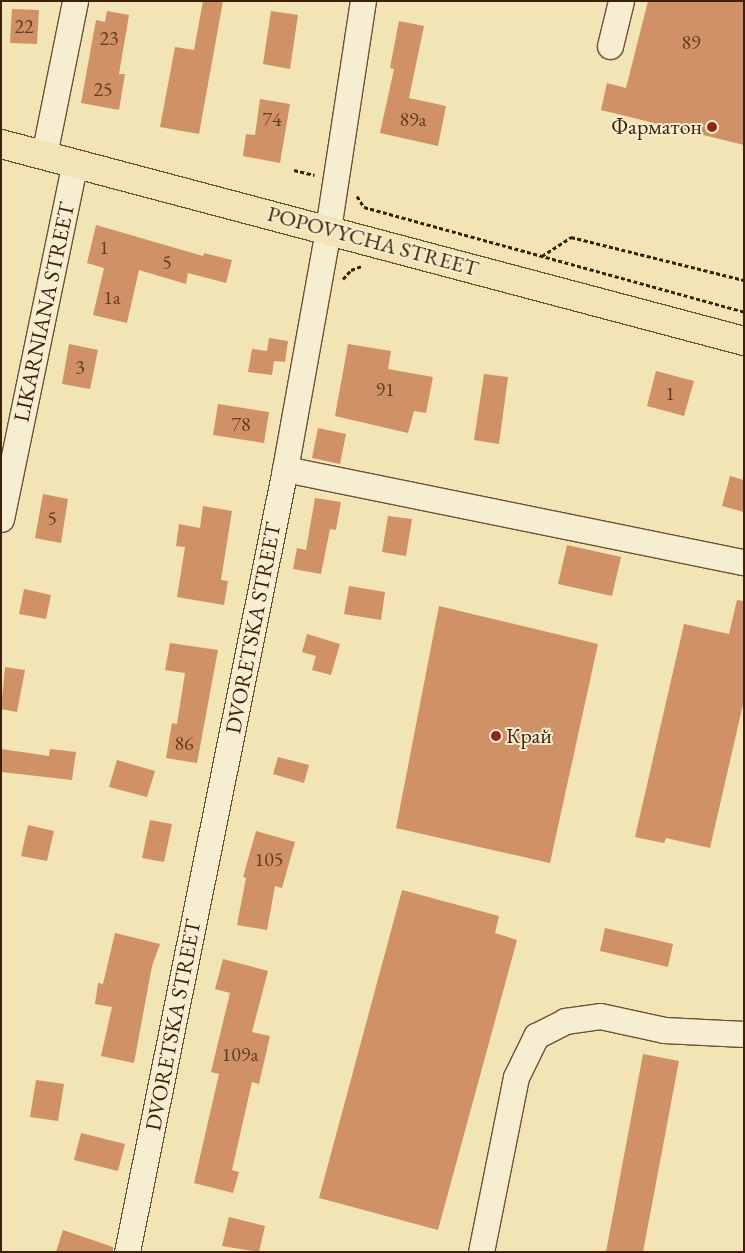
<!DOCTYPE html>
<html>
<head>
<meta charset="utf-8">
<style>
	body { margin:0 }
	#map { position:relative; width:745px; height:1253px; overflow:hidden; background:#f3e4b6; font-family:"EB Garamond",serif }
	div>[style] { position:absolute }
	.building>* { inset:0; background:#d09167 }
	.path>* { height:3px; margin-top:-1.5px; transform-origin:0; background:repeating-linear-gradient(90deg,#3e2008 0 4px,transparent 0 6.5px) }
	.roads { filter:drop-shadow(1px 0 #6b5134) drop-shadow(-1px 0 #6b5134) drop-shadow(0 1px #6b5134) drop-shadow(0 -1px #6b5134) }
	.minor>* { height:25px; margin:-12.5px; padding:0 12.5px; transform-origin:12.5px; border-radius:12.5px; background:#f7edd0 }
	.major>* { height:28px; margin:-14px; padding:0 14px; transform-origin:14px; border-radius:14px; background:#f3e4b6 }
	.dots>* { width:14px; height:14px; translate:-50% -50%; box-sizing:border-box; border:2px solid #f7edd0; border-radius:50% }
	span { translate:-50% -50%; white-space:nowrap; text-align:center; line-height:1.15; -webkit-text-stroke:4px #f7edd0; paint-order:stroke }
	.number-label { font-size:20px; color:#623c20 }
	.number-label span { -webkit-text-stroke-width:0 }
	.poi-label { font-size:22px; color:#3e2008 }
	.right { translate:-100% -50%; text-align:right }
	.left { translate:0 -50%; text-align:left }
	.street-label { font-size:22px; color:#3e2008 }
	.frame { position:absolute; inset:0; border:2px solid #3e2008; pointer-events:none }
</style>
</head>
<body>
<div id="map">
	<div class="building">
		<div style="clip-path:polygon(203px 1px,223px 1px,199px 134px,160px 127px,175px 47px,194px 50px)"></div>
		<div style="clip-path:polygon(648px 1px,744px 1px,744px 145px,601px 110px,607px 83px,626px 88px)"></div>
		<div style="clip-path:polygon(12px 9px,39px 10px,37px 44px,10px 43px)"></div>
		<div style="clip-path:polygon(107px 11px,129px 15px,119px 74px,125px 74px,119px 110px,81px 103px,96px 20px,105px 22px)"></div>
		<div style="clip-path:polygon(271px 11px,298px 15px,290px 69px,263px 64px)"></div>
		<div style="clip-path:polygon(399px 21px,424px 26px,409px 98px,446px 106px,438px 146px,380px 133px,394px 69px,390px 68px)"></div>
		<div style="clip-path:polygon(260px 99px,290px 104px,280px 163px,243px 156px,246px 134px,255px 135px)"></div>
		<div style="clip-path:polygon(96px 225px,203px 256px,204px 253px,232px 260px,226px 283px,188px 273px,186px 284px,139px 270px,127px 323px,93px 315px,104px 268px,87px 263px)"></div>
		<div style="clip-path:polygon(269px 338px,288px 341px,285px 362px,274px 361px,272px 375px,248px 372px,252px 349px,267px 351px)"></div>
		<div style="clip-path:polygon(69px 344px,98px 350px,90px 389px,62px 384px)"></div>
		<div style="clip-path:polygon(348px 344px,391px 351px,388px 369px,433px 377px,426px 413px,414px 411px,408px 433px,335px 416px)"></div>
		<div style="clip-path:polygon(656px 371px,694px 381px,684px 416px,647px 406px)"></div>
		<div style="clip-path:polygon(484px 374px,508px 377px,499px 444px,474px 440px)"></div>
		<div style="clip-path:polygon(218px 404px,269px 412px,264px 443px,213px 435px)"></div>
		<div style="clip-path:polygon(318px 428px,346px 434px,340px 464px,312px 458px)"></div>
		<div style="clip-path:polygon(730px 476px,744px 480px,744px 512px,722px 506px)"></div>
		<div style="clip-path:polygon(43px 494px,68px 499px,61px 543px,35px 538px)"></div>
		<div style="clip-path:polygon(315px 498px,341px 502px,336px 530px,330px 529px,321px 574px,293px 569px,297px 548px,306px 550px)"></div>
		<div style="clip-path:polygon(203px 506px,232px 511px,221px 580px,228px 581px,224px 605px,177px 597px,185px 547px,176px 546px,179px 524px,200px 528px)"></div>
		<div style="clip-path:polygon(388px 516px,412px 519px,406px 556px,382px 552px)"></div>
		<div style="clip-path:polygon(567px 545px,621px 557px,612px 596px,558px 584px)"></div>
		<div style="clip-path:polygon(349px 586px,385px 592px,381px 620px,344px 614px)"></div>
		<div style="clip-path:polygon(24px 589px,51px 595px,46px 619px,19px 614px)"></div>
		<div style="clip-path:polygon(737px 600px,744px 601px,744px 700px,710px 848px,666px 838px,664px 843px,635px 837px,684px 624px,729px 634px)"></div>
		<div style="clip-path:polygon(439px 606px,598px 644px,550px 863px,396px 828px)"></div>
		<div style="clip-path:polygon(307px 634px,340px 644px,331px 675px,312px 670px,316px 656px,302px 652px)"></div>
		<div style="clip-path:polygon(170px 643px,218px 650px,197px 763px,166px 758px,172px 723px,177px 724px,185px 673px,165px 670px)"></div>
		<div style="clip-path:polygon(5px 667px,25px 670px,17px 712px,1px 709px)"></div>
		<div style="clip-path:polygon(1px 749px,49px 756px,50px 749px,76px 752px,72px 780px,1px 772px)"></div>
		<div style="clip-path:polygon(278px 757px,309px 765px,304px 783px,273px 774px)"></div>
		<div style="clip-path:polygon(117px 760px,155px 771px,147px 797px,109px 787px)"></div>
		<div style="clip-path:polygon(150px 820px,172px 824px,164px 862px,142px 858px)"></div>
		<div style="clip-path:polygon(28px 825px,54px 831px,47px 861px,21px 856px)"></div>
		<div style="clip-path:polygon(256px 831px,295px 842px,282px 888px,275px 886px,267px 930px,237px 925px,246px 878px,243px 877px)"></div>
		<div style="clip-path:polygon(402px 890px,499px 916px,495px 933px,517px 940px,438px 1230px,319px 1198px)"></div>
		<div style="clip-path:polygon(605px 928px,673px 944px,668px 967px,600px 951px)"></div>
		<div style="clip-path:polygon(115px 933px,160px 944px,152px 966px,134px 1063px,101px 1056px,112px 1007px,95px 1004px,98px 983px,103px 984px)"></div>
		<div style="clip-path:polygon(223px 959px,268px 971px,252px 1032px,270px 1036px,259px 1084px,252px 1082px,232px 1170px,239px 1172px,233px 1193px,194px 1183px,219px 1074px,211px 1072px,230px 993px,215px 989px)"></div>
		<div style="clip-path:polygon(643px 1054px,679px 1061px,643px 1252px,606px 1252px)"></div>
		<div style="clip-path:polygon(36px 1080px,64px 1084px,58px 1121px,30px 1117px)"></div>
		<div style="clip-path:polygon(81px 1133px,125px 1144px,118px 1171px,74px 1160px)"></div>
		<div style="clip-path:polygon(229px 1217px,265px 1226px,259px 1252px,222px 1246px)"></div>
		<div style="clip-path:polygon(63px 1230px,113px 1247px,113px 1252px,56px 1252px)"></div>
	</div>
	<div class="path">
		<div style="left:294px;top:170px;width:21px;rotate:14deg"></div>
		<div style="left:357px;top:196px;width:13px;rotate:58deg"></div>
		<div style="left:364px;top:207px;width:394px;rotate:15.4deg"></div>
		<div style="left:542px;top:256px;width:35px;rotate:-33deg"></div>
		<div style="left:571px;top:237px;width:178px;rotate:14deg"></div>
		<div style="left:343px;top:279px;width:12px;rotate:-48deg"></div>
		<div style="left:351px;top:270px;width:12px;rotate:-20deg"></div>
	</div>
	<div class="roads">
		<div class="minor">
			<div style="left:610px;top:46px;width:46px;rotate:-76.3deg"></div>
			<div style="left:44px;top:155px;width:157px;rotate:-78.6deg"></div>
			<div style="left:285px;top:469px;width:468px;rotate:11.5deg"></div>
			<div style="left:1px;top:519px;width:364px;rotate:-78.3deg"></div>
			<div style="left:127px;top:1252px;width:799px;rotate:-78.59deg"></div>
			<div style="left:285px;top:469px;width:244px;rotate:-79.8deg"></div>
			<div style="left:328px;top:229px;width:231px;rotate:-81.3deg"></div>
			<div style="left:481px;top:1252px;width:178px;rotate:-78.7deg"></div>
			<div style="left:516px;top:1077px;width:46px;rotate:-64deg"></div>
			<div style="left:536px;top:1036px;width:33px;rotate:-27deg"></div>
			<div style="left:565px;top:1021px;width:35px;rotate:-8deg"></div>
			<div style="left:600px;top:1016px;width:66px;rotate:12.3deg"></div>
			<div style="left:664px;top:1030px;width:80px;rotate:2.9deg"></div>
		</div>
		<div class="major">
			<div style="left:1px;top:144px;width:769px;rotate:14.85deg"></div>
		</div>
	</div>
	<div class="dots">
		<div style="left:712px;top:127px;background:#8f2418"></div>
		<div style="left:496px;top:736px;background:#8f2418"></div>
	</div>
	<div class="number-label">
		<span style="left:24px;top:26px">22</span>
		<span style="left:109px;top:38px">23</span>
		<span style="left:691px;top:42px">89</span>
		<span style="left:103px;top:89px">25</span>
		<span style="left:272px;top:119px">74</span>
		<span style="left:413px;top:119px">89а</span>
		<span style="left:104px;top:247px">1</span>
		<span style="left:167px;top:262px">5</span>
		<span style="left:112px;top:297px">1а</span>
		<span style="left:80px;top:367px">3</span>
		<span style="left:385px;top:389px">91</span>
		<span style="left:670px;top:393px">1</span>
		<span style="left:241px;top:424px">78</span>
		<span style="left:52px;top:518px">5</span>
		<span style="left:184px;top:743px">86</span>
		<span style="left:269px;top:859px">105</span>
		<span style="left:240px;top:1054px">109а</span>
	</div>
	<div class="poi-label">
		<span class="right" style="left:702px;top:127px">Фарматон</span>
		<span class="left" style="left:506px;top:736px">Край</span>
	</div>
	<div class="street-label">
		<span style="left:373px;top:241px;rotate:15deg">POPOVYCHA STREET</span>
		<span style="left:44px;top:312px;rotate:-78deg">LIKARNIANA STREET</span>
		<span style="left:253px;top:628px;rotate:-79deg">DVORETSKA STREET</span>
		<span style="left:173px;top:1025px;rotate:-79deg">DVORETSKA STREET</span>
	</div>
	<div class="frame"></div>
</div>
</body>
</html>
